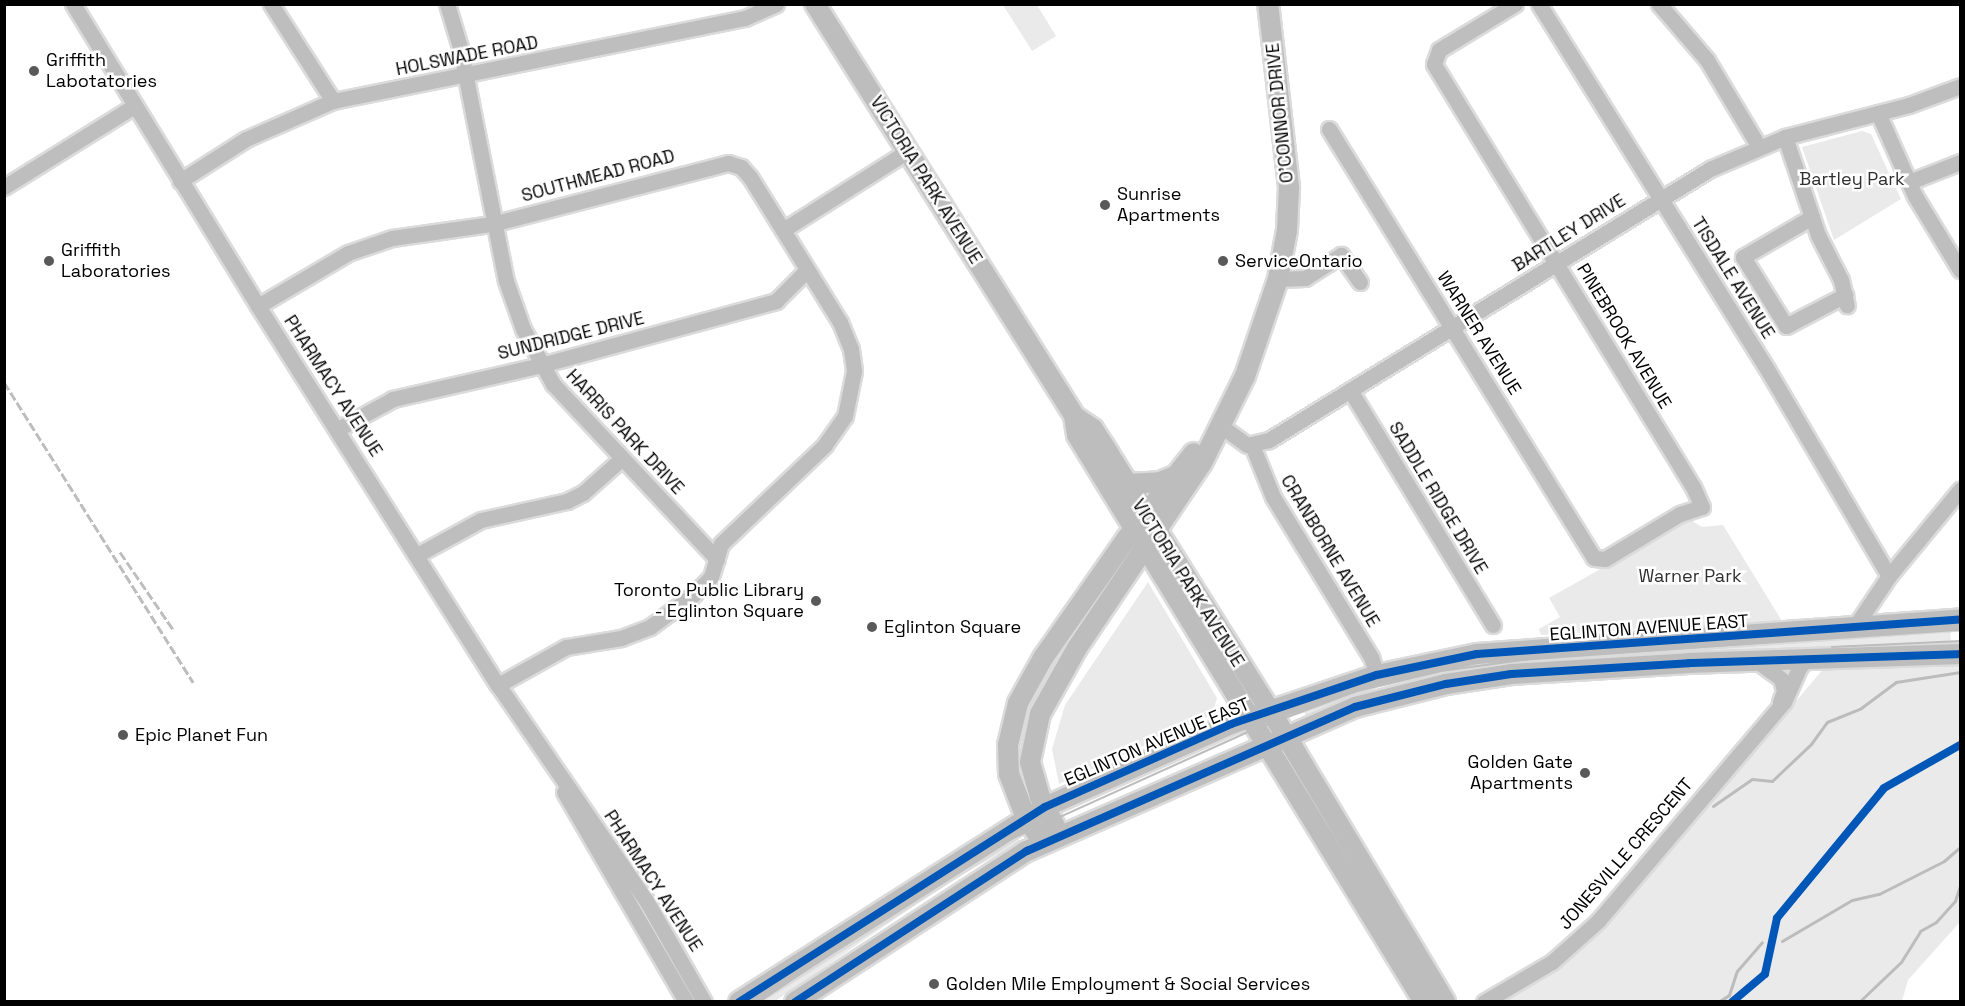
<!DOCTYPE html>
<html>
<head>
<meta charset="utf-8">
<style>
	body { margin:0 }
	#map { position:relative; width:1965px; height:1006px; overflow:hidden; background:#fff; font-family:"Space Grotesk",sans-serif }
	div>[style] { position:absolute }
	.green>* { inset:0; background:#eaeaea }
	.stream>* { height:3px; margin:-1.5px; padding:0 1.5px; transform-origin:1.5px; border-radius:1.5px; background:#bcbcbc }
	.roads { filter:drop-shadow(2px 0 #dbdbdb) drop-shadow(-2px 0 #dbdbdb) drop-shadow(0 2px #dbdbdb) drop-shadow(0 -2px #dbdbdb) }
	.minor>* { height:15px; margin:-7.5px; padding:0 7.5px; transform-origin:7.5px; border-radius:7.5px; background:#bebebe }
	.major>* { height:20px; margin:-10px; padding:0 10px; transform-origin:10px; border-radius:10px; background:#bdbdbd }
	.tram>* { height:1.5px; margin:-0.75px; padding:0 0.75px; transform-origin:0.75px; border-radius:0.75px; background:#bdbdbd }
	.rail>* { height:3px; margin-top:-1.5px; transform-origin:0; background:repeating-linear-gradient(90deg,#bdbdbd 0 9px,transparent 0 12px) }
	.cycleway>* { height:8px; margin:-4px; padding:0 4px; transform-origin:4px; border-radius:4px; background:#0057b8 }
	.dots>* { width:16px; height:16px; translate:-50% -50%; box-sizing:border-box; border:3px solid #fff; border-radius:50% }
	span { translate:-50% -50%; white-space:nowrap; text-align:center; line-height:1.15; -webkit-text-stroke:5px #fff; paint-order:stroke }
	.street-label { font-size:18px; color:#000 }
	.poi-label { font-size:18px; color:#000 }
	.left { translate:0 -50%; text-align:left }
	.right { translate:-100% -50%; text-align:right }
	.park-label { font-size:18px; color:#2f2f2f }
	.frame { position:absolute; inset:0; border:6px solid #000; pointer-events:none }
</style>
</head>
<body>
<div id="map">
	<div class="green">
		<div style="clip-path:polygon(1003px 5px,1037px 5px,1056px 36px,1032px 51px)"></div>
		<div style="clip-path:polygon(1862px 131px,1871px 134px,1901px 199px,1834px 240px,1802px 147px)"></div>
		<div style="clip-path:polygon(1689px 519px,1702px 527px,1723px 525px,1782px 621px,1541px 635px,1539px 629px,1560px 617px,1549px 598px)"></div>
		<div style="clip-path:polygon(1148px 582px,1217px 698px,1212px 715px,1059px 784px,1052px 749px,1065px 705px)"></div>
		<div style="clip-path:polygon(1950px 628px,1951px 643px,1650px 658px,1329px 708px,1306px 716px,1304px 712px,1389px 685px,1499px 664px,1592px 658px,1615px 655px,1615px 651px)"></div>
		<div style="clip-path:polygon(1960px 662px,1960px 922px,1908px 980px,1902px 1001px,1504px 1002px,1560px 968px,1604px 930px,1823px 669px)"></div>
		<div style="clip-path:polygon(1015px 834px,1020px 842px,949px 882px,775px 1001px,763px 1002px)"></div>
	</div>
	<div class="stream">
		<div style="left:1713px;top:806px;width:47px;rotate:-34.7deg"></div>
		<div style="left:1752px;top:779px;width:20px;rotate:6deg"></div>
		<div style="left:1772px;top:781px;width:54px;rotate:-43.5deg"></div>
		<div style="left:1811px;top:744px;width:27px;rotate:-54deg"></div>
		<div style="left:1827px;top:722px;width:37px;rotate:-22deg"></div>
		<div style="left:1861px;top:708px;width:44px;rotate:-36.6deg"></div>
		<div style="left:1896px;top:682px;width:65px;rotate:-8.9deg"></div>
		<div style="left:1782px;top:941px;width:81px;rotate:-30.4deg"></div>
		<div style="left:1852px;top:900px;width:28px;rotate:-13deg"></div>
		<div style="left:1879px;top:894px;width:73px;rotate:-26.9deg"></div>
		<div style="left:1944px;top:861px;width:21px;rotate:-41deg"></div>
		<div style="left:1718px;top:1002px;width:13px;rotate:-32deg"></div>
		<div style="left:1729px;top:995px;width:25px;rotate:-72deg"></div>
		<div style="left:1737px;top:971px;width:38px;rotate:-49deg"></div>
		<div style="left:1859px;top:1002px;width:58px;rotate:-43.6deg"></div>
		<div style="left:1901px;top:962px;width:36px;rotate:-58deg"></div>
		<div style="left:1920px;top:931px;width:18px;rotate:-29deg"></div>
		<div style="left:1936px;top:922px;width:28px;rotate:-48deg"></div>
		<div style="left:1955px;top:901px;width:16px;rotate:-72deg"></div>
	</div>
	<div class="roads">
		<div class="minor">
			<div style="left:73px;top:4px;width:354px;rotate:58.5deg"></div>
			<div style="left:258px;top:306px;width:449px;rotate:57.7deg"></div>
			<div style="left:498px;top:685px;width:263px;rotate:55.5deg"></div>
			<div style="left:647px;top:902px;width:115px;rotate:60.3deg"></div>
			<div style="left:271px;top:4px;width:115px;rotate:57.4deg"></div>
			<div style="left:447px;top:4px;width:45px;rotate:73.2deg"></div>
			<div style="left:460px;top:47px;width:238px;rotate:78.9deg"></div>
			<div style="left:506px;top:281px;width:51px;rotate:70.5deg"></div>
			<div style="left:523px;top:329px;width:63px;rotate:61.4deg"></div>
			<div style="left:553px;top:384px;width:240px;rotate:46.9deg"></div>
			<div style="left:1539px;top:4px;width:430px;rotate:58deg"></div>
			<div style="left:1767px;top:369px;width:240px;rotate:59.5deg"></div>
			<div style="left:1659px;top:4px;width:74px;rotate:49.4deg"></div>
			<div style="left:1707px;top:60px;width:101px;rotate:59.1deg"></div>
			<div style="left:1878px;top:113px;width:91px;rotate:66deg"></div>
			<div style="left:1915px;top:196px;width:87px;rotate:58.7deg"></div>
			<div style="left:1329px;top:129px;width:504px;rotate:58.3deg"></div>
			<div style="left:1594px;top:558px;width:11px;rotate:5deg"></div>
			<div style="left:1605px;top:559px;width:87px;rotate:-31deg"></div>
			<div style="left:1680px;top:514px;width:23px;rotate:-18deg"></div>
			<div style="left:1702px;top:507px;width:22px;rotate:-114deg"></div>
			<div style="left:1693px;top:487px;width:496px;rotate:-121.5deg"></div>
			<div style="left:1434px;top:64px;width:15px;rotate:-70deg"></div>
			<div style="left:1439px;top:50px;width:89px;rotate:-31.2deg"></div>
			<div style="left:1785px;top:137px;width:103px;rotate:71.4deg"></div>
			<div style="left:1818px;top:235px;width:51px;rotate:62.9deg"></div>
			<div style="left:1841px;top:280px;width:26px;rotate:77deg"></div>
			<div style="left:180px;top:181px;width:78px;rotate:-32.5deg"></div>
			<div style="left:246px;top:139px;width:95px;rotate:-23.6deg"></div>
			<div style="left:333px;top:101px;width:420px;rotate:-11.4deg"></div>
			<div style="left:745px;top:18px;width:34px;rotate:-24deg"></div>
			<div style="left:1909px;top:182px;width:55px;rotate:-21.4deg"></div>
			<div style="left:4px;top:187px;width:153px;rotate:-31.9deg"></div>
			<div style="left:1812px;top:217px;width:80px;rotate:149.9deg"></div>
			<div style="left:1743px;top:257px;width:81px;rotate:58.1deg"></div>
			<div style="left:1786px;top:326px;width:67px;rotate:-27.7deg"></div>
			<div style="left:783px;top:230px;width:148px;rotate:-32.3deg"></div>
			<div style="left:1278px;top:279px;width:27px;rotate:-2deg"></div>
			<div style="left:1305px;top:278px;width:43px;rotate:-32.6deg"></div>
			<div style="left:1341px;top:255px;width:33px;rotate:55deg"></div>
			<div style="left:258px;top:306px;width:104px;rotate:-30.5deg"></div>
			<div style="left:348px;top:253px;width:46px;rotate:-18.8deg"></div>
			<div style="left:392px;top:238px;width:101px;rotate:-8deg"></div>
			<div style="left:492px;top:224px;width:244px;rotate:-14.5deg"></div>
			<div style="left:728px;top:163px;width:14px;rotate:17deg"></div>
			<div style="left:741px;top:167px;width:13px;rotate:48deg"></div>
			<div style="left:750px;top:177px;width:171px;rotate:58.2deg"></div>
			<div style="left:840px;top:322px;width:29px;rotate:68deg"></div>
			<div style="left:851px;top:349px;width:22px;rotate:82deg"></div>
			<div style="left:854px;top:371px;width:46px;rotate:101.3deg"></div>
			<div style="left:845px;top:416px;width:35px;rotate:125deg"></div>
			<div style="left:825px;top:445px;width:144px;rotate:136.4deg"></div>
			<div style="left:721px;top:544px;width:34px;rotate:107deg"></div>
			<div style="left:711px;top:577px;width:27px;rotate:135deg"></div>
			<div style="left:692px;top:596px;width:52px;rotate:143.6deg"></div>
			<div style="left:650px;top:627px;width:31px;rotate:159deg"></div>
			<div style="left:621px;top:638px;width:56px;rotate:170.7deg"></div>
			<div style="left:566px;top:647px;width:78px;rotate:150.8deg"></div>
			<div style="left:1350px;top:390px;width:275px;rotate:58.7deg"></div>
			<div style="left:1221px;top:426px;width:32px;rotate:36deg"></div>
			<div style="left:1247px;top:445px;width:23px;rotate:-13deg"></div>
			<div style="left:1269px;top:440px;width:518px;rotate:-31.57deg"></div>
			<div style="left:1710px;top:169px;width:82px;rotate:-23.1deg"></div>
			<div style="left:1785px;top:137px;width:128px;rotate:-14.5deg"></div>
			<div style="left:1909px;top:105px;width:54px;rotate:-20.4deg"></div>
			<div style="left:338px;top:429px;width:63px;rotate:-28.6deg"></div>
			<div style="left:393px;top:399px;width:152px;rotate:-12.9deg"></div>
			<div style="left:541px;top:365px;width:244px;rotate:-15.2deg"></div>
			<div style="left:776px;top:301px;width:44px;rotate:-45deg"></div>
			<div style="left:1252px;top:445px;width:56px;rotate:68deg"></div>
			<div style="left:1273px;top:497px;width:188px;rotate:58.5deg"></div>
			<div style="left:1371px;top:657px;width:19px;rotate:72deg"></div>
			<div style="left:417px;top:555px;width:73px;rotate:-28.7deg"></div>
			<div style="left:481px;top:520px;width:88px;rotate:-12.5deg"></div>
			<div style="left:567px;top:501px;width:18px;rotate:-27deg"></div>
			<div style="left:583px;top:493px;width:50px;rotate:-41.7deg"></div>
			<div style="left:1854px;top:628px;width:63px;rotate:-56.1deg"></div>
			<div style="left:1889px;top:576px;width:112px;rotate:-50.5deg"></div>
			<div style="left:1758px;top:662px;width:29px;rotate:36deg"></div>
			<div style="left:1781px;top:679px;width:12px;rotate:76deg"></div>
			<div style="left:1784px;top:691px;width:12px;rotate:110deg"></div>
			<div style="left:564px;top:792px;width:243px;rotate:59.8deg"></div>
			<div style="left:1484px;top:1002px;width:79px;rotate:-30.5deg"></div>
			<div style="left:1552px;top:962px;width:62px;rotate:-41.7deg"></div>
			<div style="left:1598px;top:921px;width:287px;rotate:-49.7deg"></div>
			<div style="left:1784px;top:702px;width:39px;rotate:-66deg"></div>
			<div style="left:1800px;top:666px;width:9px;rotate:-41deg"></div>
		</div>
		<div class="major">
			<div style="left:815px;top:4px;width:487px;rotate:57.8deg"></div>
			<div style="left:1074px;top:416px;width:23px;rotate:34deg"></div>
			<div style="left:1093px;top:429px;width:30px;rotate:57deg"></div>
			<div style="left:1109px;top:454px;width:345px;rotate:57.9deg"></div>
			<div style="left:1292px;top:746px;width:298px;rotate:59.1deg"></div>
			<div style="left:1074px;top:416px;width:19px;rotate:81deg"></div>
			<div style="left:1077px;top:435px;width:665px;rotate:58.53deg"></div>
			<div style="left:1127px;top:484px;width:33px;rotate:-3deg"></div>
			<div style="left:1160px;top:482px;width:18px;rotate:-22deg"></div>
			<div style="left:1060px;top:836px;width:44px;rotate:-117.1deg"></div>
			<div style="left:1040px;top:797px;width:36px;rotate:-106deg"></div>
			<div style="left:1030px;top:762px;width:49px;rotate:-78.2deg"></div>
			<div style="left:1040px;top:714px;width:76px;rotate:-60.7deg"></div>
			<div style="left:1077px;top:648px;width:223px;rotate:-56deg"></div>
			<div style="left:1202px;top:463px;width:97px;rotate:-63.7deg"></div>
			<div style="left:1245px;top:376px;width:102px;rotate:-71.2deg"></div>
			<div style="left:1278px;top:279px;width:50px;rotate:-79.6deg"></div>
			<div style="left:1287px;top:230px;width:43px;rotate:-87.3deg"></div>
			<div style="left:1289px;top:187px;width:184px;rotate:-96.5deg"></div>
			<div style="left:1044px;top:843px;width:31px;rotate:-126deg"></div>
			<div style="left:1026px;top:818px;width:47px;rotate:-111.1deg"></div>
			<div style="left:1009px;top:774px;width:29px;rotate:-92deg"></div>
			<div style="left:1008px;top:745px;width:43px;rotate:-76.6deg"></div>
			<div style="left:1018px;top:703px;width:51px;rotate:-60.9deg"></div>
			<div style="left:1043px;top:658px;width:146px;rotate:-55deg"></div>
			<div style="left:1127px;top:538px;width:108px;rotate:-51.8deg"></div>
			<div style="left:739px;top:1002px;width:363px;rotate:-32.5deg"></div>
			<div style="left:1045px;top:807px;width:204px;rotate:-24deg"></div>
			<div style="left:1231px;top:724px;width:154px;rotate:-18.6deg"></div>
			<div style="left:1377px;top:675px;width:102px;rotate:-11.9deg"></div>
			<div style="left:1477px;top:654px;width:484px;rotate:-4.1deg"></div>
			<div style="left:795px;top:1002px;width:277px;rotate:-33.1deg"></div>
			<div style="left:1027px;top:851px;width:358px;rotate:-23.7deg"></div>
			<div style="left:1355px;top:707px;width:94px;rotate:-14.2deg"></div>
			<div style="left:1446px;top:684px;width:66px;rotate:-8.7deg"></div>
			<div style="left:1511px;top:674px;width:178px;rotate:-3.5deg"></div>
			<div style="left:1689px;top:663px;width:271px;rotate:-1.9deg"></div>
		</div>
	</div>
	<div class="tram">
		<div style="left:1832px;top:647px;width:128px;rotate:-2.7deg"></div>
		<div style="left:759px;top:1002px;width:217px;rotate:-34.1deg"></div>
		<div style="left:939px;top:880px;width:71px;rotate:-30.5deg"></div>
		<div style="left:1000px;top:844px;width:280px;rotate:-24.3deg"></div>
		<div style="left:1255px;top:729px;width:109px;rotate:-20.4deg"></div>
		<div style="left:1357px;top:691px;width:86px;rotate:-13.4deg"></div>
		<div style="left:1441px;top:671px;width:97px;rotate:-7.7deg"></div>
		<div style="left:1537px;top:658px;width:424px;rotate:-3.8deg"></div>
	</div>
	<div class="rail">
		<div style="left:4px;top:382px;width:355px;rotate:57.8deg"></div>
		<div style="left:120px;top:552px;width:96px;rotate:55.6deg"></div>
	</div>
	<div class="cycleway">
		<div style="left:739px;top:1002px;width:363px;rotate:-32.5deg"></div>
		<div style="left:1045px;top:807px;width:204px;rotate:-24deg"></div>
		<div style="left:1231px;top:724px;width:154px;rotate:-18.6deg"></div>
		<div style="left:1377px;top:675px;width:102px;rotate:-11.9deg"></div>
		<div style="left:1477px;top:654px;width:484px;rotate:-4.1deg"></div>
		<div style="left:795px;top:1002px;width:277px;rotate:-33.1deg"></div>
		<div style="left:1027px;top:851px;width:358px;rotate:-23.7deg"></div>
		<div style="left:1355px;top:707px;width:94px;rotate:-14.2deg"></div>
		<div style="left:1446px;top:684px;width:66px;rotate:-8.7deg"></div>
		<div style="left:1511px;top:674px;width:178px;rotate:-3.5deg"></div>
		<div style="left:1689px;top:663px;width:271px;rotate:-1.9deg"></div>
		<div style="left:1732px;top:1002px;width:43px;rotate:-40.3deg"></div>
		<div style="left:1765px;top:974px;width:57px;rotate:-77.9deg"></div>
		<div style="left:1777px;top:918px;width:168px;rotate:-50.5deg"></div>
		<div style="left:1884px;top:788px;width:87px;rotate:-29.5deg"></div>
	</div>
	<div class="dots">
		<div style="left:34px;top:71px;background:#595959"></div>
		<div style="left:1105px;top:205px;background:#595959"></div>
		<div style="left:49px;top:261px;background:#595959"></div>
		<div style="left:1223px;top:261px;background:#595959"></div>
		<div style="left:816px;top:601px;background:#595959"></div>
		<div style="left:872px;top:627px;background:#595959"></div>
		<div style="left:123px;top:735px;background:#595959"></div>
		<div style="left:1585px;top:773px;background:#595959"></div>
		<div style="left:934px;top:984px;background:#595959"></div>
	</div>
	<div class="street-label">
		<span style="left:467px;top:56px;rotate:-11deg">HOLSWADE ROAD</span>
		<span style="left:1280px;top:113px;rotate:-96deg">O'CONNOR DRIVE</span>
		<span style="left:598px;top:176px;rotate:-15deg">SOUTHMEAD ROAD</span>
		<span style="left:926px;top:180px;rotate:58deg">VICTORIA PARK AVENUE</span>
		<span style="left:1569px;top:233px;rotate:-32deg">BARTLEY DRIVE</span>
		<span style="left:1733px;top:278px;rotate:58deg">TISDALE AVENUE</span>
		<span style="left:1479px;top:333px;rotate:58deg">WARNER AVENUE</span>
		<span style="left:571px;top:336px;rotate:-14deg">SUNDRIDGE DRIVE</span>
		<span style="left:1624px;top:336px;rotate:59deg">PINEBROOK AVENUE</span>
		<span style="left:333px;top:386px;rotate:57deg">PHARMACY AVENUE</span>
		<span style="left:625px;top:432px;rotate:47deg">HARRIS PARK DRIVE</span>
		<span style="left:1438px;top:498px;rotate:59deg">SADDLE RIDGE DRIVE</span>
		<span style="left:1330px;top:551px;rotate:59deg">CRANBORNE AVENUE</span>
		<span style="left:1188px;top:583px;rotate:58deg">VICTORIA PARK AVENUE</span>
		<span style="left:1649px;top:628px;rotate:-4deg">EGLINTON AVENUE EAST</span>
		<span style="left:1157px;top:742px;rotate:-23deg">EGLINTON AVENUE EAST</span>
		<span style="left:1626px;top:854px;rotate:-49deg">JONESVILLE CRESCENT</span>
		<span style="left:653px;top:881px;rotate:57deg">PHARMACY AVENUE</span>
	</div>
	<div class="poi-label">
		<span class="left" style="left:46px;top:71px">Griffith<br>Labotatories</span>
		<span class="left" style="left:1117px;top:205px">Sunrise<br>Apartments</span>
		<span class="left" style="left:61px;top:261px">Griffith<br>Laboratories</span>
		<span class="left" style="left:1235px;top:261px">ServiceOntario</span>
		<span class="right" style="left:804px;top:601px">Toronto Public Library<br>- Eglinton Square</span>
		<span class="left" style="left:884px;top:627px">Eglinton Square</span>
		<span class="left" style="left:135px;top:735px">Epic Planet Fun</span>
		<span class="right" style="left:1573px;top:773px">Golden Gate<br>Apartments</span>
		<span class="left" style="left:946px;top:984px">Golden Mile Employment &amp; Social Services</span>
	</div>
	<div class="park-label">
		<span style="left:1852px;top:179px">Bartley Park</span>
		<span style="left:1690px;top:576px">Warner Park</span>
	</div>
	<div class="frame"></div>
</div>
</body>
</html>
